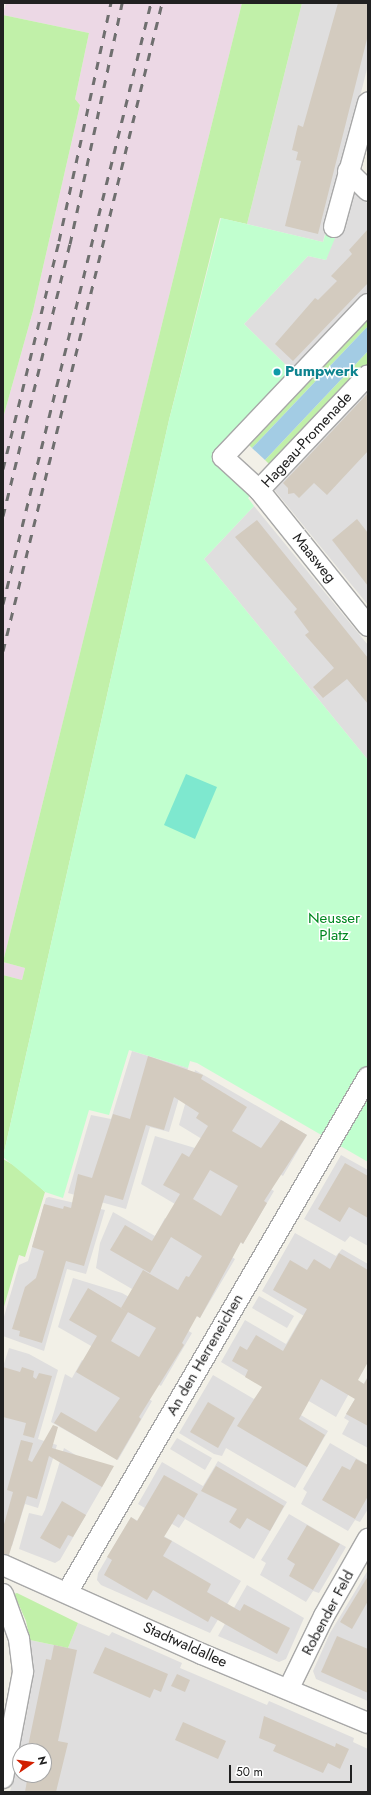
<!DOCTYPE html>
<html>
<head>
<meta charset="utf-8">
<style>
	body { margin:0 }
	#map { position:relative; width:371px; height:1795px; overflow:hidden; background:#f2f0e7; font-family:Jost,sans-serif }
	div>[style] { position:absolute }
	.residential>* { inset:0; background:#dfdede }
	.industrial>* { inset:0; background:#ecd8e5 }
	.grass>* { inset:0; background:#c1f0a9 }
	.park>* { inset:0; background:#c1ffcf }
	.pitch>* { inset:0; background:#7ee8cf }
	.water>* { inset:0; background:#a3cce4 }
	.building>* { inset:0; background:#d3cbbf }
	.roads { filter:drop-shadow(1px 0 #a8a8a8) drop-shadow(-1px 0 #a8a8a8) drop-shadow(0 1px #a8a8a8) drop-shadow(0 -1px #a8a8a8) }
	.minor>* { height:20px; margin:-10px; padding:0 10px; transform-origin:10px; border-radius:10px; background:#fff }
	.rail>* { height:3px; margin-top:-1.5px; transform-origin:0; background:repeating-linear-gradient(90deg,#6f6f6f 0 8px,transparent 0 16px) }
	.dots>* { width:11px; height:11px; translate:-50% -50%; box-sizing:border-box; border:2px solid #fff; border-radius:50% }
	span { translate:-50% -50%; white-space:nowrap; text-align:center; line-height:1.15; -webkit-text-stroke:3px #fff; paint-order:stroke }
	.culture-label { font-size:15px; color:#0d838f; font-weight:700 }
	.left { translate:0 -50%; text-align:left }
	.street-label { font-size:15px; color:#212121 }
	.park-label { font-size:15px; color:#018820 }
	.frame { position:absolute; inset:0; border:4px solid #212121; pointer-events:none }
	.north { position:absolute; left:12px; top:1743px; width:40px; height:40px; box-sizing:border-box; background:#fff; border:1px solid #a6a6a6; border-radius:50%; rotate:77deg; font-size:11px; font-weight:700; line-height:16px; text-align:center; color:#212121 }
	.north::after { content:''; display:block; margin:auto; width:14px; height:18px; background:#d21f00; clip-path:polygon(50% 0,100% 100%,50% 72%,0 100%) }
	.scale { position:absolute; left:229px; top:1765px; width:123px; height:18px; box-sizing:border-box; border:2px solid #212121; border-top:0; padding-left:5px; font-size:12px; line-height:14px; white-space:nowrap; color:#212121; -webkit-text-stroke:3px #fff; paint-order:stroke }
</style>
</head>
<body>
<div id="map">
	<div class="residential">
		<div style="clip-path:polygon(302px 3px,368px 3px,368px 65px,323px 242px,247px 224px)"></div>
		<div style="clip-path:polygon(349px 186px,368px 204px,368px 294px,293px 372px,244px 324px,308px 256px,326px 260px)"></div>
		<div style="clip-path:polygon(368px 383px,368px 605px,272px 487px)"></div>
		<div style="clip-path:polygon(254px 506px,368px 645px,368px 760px,204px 559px)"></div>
		<div style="clip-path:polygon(132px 1051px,188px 1068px,169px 1132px,150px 1127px,126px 1209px,68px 1193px,91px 1115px,111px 1119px)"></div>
		<div style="clip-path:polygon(195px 1070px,307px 1135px,283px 1176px,219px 1140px,215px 1147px,179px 1125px)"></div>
		<div style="clip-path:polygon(155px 1136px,205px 1151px,274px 1191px,243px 1244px,141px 1184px)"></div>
		<div style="clip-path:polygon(341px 1155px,368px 1170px,368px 1246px,350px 1236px,345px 1242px,304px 1219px)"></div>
		<div style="clip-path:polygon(49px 1197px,105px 1210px,86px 1274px,67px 1269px,44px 1351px,3px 1336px,3px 1320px,19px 1265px,28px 1261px,46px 1198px)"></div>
		<div style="clip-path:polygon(113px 1212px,155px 1236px,165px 1218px,235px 1259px,200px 1318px,137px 1282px,132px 1289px,96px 1268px,100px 1243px)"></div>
		<div style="clip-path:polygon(295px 1233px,336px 1256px,342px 1249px,368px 1264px,368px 1341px,304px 1316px,262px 1291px)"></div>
		<div style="clip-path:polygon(73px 1278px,122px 1293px,192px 1333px,161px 1386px,58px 1327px)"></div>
		<div style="clip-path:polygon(259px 1296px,294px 1316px,287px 1328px,252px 1308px)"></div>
		<div style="clip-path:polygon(245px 1320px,286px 1344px,300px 1320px,368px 1359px,336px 1417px,268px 1377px,256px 1383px,221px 1362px)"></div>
		<div style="clip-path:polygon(9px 1348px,29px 1354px,58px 1370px,38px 1439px,57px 1445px,38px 1508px,25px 1504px,12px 1546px,3px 1542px,3px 1367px)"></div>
		<div style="clip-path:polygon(82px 1360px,152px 1401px,118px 1460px,51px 1422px,65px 1374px,72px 1378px)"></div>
		<div style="clip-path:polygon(213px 1375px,254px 1399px,260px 1391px,328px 1431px,295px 1488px,226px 1448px,222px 1456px,214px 1454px,179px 1433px)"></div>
		<div style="clip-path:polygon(368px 1376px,368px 1448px,342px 1434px,349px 1421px,344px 1418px)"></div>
		<div style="clip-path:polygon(177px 1438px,212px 1458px,205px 1470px,170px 1449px)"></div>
		<div style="clip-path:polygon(330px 1443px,368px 1465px,368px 1509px,360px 1522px,355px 1520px,348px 1531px,301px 1504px,307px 1492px,303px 1489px)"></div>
		<div style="clip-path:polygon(64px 1448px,109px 1475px,60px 1560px,55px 1563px,19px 1549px,29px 1513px,42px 1516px,45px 1510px)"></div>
		<div style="clip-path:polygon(218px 1461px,287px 1502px,254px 1559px,185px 1519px,179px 1528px,138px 1504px,162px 1462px,203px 1486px)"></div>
		<div style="clip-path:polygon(289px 1514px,346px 1547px,319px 1593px,313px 1591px,306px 1602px,260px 1575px,266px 1563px,261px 1560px)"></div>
		<div style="clip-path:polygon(131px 1517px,241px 1581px,210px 1633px,101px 1585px,97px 1580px,98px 1573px)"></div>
		<div style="clip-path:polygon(368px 1570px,368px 1701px,316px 1679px,313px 1671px,330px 1633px)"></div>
		<div style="clip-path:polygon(247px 1585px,304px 1618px,286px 1659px,279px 1662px,218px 1636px)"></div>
		<div style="clip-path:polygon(evenodd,78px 1623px,109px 1636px,112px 1632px,182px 1663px,180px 1668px,267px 1705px,269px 1701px,354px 1738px,353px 1742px,368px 1749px,368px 1792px,10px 1792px,27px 1712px,32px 1670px,30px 1640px,68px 1648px,78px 1623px,20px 1751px,44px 1751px,44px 1775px,20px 1775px,20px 1751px)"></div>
	</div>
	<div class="industrial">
		<div style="clip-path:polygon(6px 3px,242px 3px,3px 962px,25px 968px,22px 980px,3px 975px,3px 418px,33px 311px,80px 105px,75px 99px,89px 33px,3px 15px)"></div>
	</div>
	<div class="grass">
		<div style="clip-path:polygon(242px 3px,302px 3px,247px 224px,220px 218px,169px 420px,3px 1157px,3px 975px,22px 980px,25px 968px,3px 962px)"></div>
		<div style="clip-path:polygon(3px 15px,89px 33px,75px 99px,80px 105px,33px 311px,3px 418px)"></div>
		<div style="clip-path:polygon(368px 312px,368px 326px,252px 448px,245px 441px)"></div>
		<div style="clip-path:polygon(368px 351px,368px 364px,271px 466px,265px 460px)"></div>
		<div style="clip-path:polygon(3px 1159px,22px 1170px,45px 1192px,25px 1257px,19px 1255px,3px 1310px)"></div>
		<div style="clip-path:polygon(17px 1593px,78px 1623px,68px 1648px,30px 1640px,26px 1621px,14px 1594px)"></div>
	</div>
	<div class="park">
		<div style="clip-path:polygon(221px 218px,323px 242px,329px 223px,340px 226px,326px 260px,308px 256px,244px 324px,293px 372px,214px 455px,253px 493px,248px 498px,254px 506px,204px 559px,368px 760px,368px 1162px,197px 1063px,190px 1061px,188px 1068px,129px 1050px,109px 1115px,89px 1110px,63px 1198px,45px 1192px,3px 1157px,169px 420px)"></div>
	</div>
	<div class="pitch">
		<div style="clip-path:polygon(186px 774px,217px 787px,195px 839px,164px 825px)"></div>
	</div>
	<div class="water">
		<div style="clip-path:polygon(368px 326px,368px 351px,265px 460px,252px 448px)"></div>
	</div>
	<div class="building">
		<div style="clip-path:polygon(338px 3px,368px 3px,368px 35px,318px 234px,285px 226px,301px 161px,296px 160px,298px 152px,292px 150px,298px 125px,303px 127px)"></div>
		<div style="clip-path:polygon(368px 229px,368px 283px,293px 361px,275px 344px,315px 298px,318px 300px,337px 281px,331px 276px,352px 254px,349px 250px)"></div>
		<div style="clip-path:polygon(368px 393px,368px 451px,327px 495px,314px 483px,299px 498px,294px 493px,288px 494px,288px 488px,283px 483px)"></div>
		<div style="clip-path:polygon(357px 519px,368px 533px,368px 586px,332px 540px)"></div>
		<div style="clip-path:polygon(257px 520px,368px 658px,368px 704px,347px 679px,323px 698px,313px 687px,334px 668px,305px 635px,309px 632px,294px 612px,297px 609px,235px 537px)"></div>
		<div style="clip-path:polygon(evenodd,148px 1056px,203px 1075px,201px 1079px,247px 1107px,232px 1131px,261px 1148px,281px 1120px,307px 1135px,264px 1201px,267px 1203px,243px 1244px,241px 1242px,200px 1318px,197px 1316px,182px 1343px,184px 1345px,139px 1417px,141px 1419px,117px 1460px,54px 1423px,61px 1412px,96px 1432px,120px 1398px,76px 1372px,97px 1336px,69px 1320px,88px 1288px,128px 1312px,111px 1341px,139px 1357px,156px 1328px,121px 1308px,143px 1270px,178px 1290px,186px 1276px,189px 1277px,202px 1256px,171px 1237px,150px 1273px,110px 1250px,125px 1225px,152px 1241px,180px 1194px,163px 1185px,182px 1153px,189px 1157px,208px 1126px,196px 1118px,199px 1113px,174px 1097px,164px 1130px,146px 1125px,123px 1200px,105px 1195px,84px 1266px,66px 1261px,42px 1343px,19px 1336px,20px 1331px,12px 1329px,25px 1287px,36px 1278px,44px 1251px,32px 1247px,44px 1204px,63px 1209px,64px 1206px,71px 1208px,78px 1174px,92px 1178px,113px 1114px,130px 1119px,148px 1056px,210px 1170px,238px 1186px,221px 1216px,193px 1199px,210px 1170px)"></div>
		<div style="clip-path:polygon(345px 1163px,368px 1176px,368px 1218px,349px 1207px,340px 1222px,318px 1209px)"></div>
		<div style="clip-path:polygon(339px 1253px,368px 1270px,368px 1362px,358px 1380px,364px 1384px,368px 1377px,368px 1426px,346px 1414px,355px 1399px,321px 1379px,299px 1419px,325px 1435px,307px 1467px,237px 1426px,262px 1387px,245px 1377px,248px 1370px,232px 1361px,240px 1346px,247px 1350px,256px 1335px,283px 1351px,307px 1309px,273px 1290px,290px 1260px,307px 1270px,314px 1259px,330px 1269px)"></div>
		<div style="clip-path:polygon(3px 1367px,20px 1372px,22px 1367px,34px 1371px,33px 1377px,36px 1379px,39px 1373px,52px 1376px,34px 1438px,23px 1435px,26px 1423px,3px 1417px)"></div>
		<div style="clip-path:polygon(208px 1402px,235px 1418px,218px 1448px,190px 1432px)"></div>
		<div style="clip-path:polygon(53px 1425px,58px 1427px,52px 1448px,114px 1466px,102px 1487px,49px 1456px,37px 1499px,27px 1496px,9px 1555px,3px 1554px,3px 1528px,13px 1492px,7px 1490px,21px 1440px,33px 1443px,28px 1460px,32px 1462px)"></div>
		<div style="clip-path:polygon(356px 1459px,368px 1465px,368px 1496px,355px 1519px,322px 1500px,342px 1466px,350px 1470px)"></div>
		<div style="clip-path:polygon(216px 1466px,284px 1506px,270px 1531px,247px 1518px,240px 1529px,229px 1522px,237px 1509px,201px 1491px)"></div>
		<div style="clip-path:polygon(164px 1475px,198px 1494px,184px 1518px,178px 1514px,164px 1537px,172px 1541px,163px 1556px,211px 1584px,207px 1592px,240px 1611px,244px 1604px,290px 1628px,277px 1654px,211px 1616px,208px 1622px,153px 1590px,147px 1600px,104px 1575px,112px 1560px,107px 1557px,131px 1517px,137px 1521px)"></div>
		<div style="clip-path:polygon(62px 1501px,86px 1515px,73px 1537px,68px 1535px,60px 1549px,40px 1538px)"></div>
		<div style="clip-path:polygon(307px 1525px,340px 1544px,313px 1590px,289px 1576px,295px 1564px,287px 1559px)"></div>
		<div style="clip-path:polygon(368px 1576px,368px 1601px,352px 1629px,340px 1622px)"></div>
		<div style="clip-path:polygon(337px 1636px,368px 1649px,368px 1693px,321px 1672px)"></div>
		<div style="clip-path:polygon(54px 1645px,77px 1650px,58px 1741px,68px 1743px,56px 1792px,25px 1792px,28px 1775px,44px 1775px,44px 1751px,27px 1751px,46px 1659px,51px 1660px)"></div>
		<div style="clip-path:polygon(105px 1647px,168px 1674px,161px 1692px,154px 1689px,150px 1698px,93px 1673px)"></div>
		<div style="clip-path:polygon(177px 1674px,190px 1680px,185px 1692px,171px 1686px)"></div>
		<div style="clip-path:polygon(264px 1716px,335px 1747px,336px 1743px,349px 1749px,340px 1769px,328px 1763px,323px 1773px,273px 1751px,276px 1745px,259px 1738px)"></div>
		<div style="clip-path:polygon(183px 1722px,226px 1741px,218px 1759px,175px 1740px)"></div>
	</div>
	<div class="roads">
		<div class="minor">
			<div style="left:348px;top:171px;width:28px;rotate:45deg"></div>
			<div style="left:334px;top:227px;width:129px;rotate:-74.7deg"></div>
			<div style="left:368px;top:304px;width:211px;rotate:133.5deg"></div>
			<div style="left:223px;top:457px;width:49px;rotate:42.5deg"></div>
			<div style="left:259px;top:490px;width:174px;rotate:51.3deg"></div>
			<div style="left:259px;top:490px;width:158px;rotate:-46.5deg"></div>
			<div style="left:3px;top:1565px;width:218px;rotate:24.1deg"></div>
			<div style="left:202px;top:1654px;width:180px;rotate:22.6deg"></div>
			<div style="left:68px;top:1591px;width:595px;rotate:-59.73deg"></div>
			<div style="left:3px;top:1594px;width:48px;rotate:70.4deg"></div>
			<div style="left:19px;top:1639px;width:33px;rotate:83deg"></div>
			<div style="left:23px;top:1672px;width:108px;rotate:100.7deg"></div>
			<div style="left:289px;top:1688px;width:80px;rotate:-64.1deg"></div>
			<div style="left:324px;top:1616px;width:89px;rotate:-60.3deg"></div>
		</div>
	</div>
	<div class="rail">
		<div style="left:3px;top:469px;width:235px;rotate:-76.2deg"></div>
		<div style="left:59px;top:241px;width:244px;rotate:-77.7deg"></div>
		<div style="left:3px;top:516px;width:280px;rotate:-76.2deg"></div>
		<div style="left:70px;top:244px;width:247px;rotate:-77.8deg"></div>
		<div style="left:3px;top:604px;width:619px;rotate:-76.17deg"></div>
		<div style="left:3px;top:651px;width:667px;rotate:-76.21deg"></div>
	</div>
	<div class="dots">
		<div style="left:277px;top:372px;background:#0f9aa8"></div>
	</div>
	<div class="culture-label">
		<span class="left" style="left:285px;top:372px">Pumpwerk</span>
	</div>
	<div class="street-label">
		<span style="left:307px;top:440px;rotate:-47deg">Hageau-Promenade</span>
		<span style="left:314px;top:558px;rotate:51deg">Maasweg</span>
		<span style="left:205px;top:1355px;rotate:-60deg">An den Herreneichen</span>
		<span style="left:328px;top:1613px;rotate:-62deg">Robender Feld</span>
		<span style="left:185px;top:1645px;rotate:24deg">Stadtwaldallee</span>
	</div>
	<div class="park-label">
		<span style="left:334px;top:927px">Neusser<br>Platz</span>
	</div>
	<div class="frame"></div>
	<div class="north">N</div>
	<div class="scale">50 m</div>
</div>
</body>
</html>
